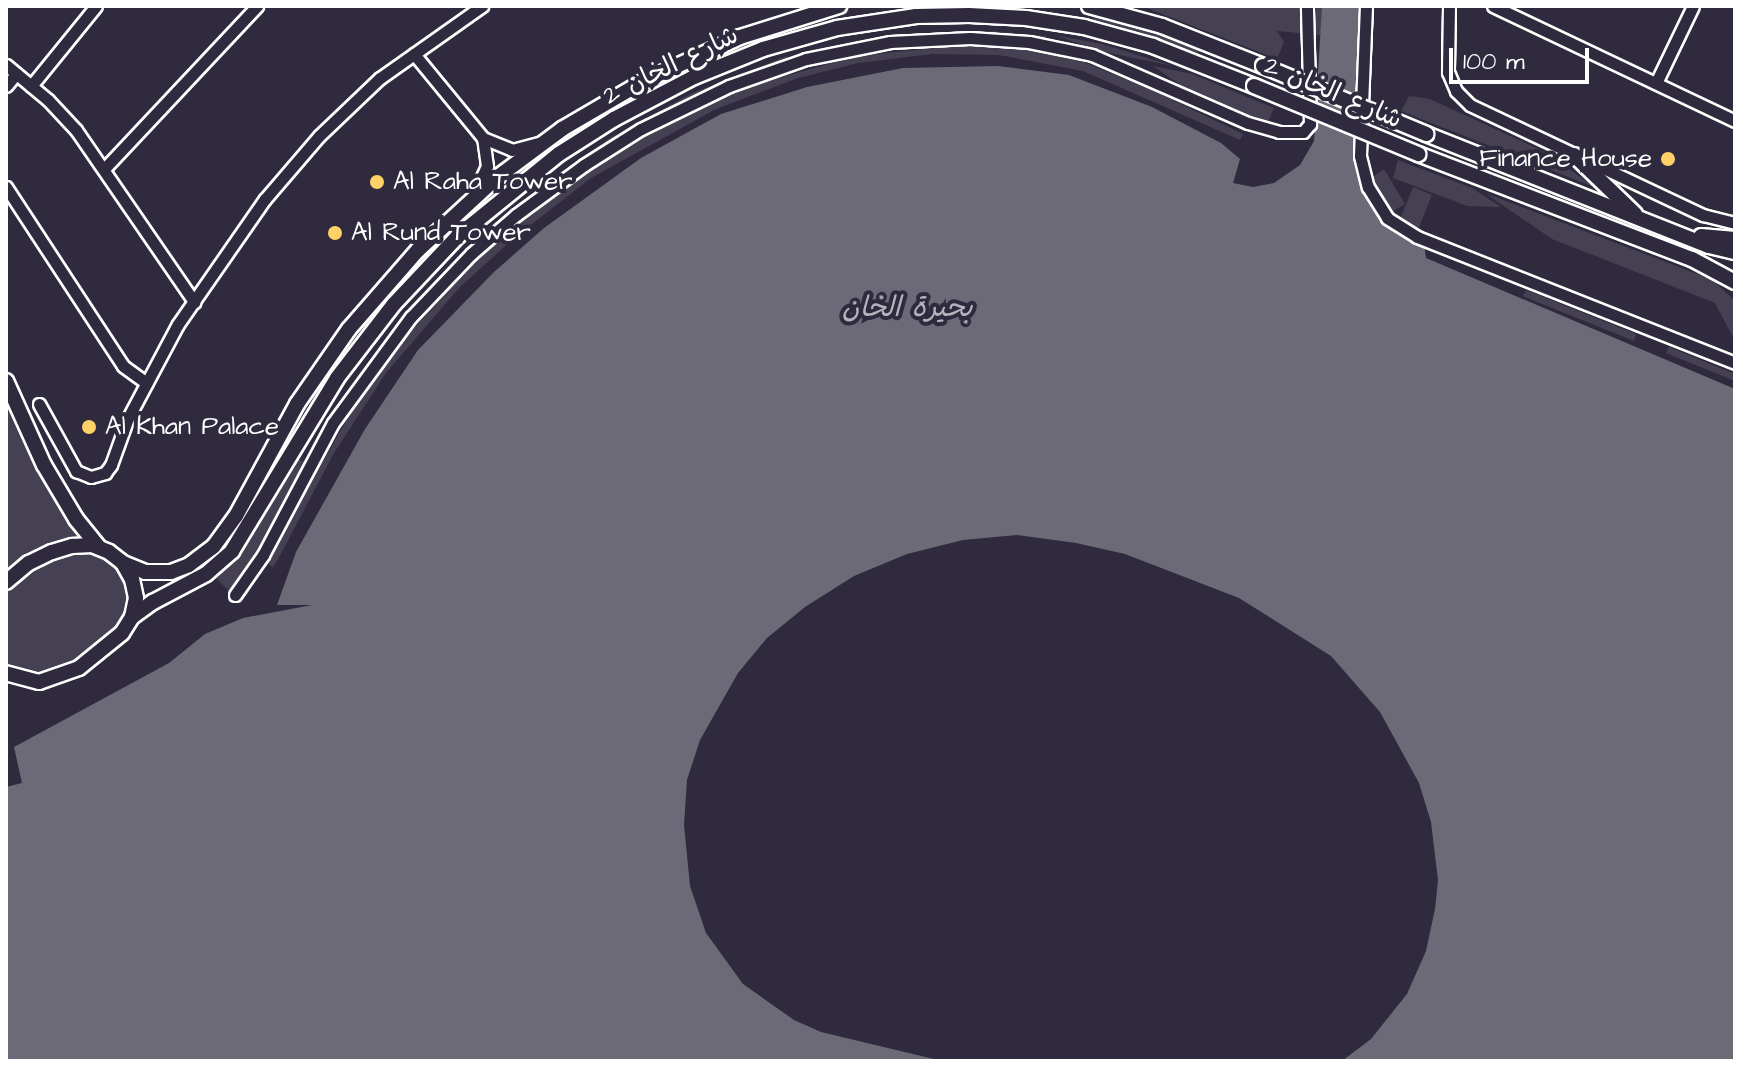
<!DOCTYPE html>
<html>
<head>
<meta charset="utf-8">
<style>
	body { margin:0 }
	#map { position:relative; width:1741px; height:1067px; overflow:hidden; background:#2f2a3d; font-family:"Architects Daughter","Playpen Sans Arabic",sans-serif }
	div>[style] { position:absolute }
	.green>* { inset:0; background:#464152 }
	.water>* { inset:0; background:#6d6a77 }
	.roads { filter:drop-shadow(2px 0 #fff) drop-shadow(-2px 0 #fff) drop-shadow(0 2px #fff) drop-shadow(0 -2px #fff) }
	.minor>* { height:11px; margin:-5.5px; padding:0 5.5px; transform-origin:5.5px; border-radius:5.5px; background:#2f2a3d }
	.major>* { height:14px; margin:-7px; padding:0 7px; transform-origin:7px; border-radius:7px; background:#2f2a3d }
	.bridges { filter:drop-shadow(2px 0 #fff) drop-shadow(-2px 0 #fff) drop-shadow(0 2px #fff) drop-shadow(0 -2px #fff) }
	.major-bridge>* { height:14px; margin:-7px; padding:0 7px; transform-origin:7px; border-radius:7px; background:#2f2a3d }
	.dots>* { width:22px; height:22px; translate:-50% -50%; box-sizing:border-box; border:4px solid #2f2a3d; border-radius:50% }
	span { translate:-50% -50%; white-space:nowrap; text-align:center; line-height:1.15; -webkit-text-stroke:8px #2f2a3d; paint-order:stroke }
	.street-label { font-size:26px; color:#fff }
	.poi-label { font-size:26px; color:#fff }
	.right { translate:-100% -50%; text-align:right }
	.left { translate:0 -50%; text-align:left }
	.water-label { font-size:28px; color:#b6b4bb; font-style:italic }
	.frame { position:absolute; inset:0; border:8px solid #fff; pointer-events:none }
	.scale { position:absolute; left:1449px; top:48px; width:140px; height:36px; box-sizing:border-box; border:4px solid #fff; border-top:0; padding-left:10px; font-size:24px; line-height:28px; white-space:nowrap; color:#fff; -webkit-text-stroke:6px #2f2a3d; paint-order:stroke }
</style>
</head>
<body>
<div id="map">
	<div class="green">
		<div style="clip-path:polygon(1142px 6px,1322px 6px,1321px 35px,1277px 31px,1284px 42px,1277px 59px)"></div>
		<div style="clip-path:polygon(1094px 16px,1148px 30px,1200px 50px,1198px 54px,1147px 34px,1093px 20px)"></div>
		<div style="clip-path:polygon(988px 31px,1046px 36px,1045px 42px,982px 35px,800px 57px,799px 53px,887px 35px)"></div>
		<div style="clip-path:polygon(1054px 35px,1102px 44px,1173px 66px,1100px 51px)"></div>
		<div style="clip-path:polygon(955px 46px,1028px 49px,1081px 61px,1152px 90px,1243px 134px,1240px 140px,1083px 71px,999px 55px,932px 54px,858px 63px,798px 78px,716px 109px,591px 178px,514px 238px,459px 288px,386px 373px,334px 453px,276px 563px,273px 567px,267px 563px,348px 417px,394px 350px,489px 247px,552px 195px,664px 125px,745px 88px,855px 56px)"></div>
		<div style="clip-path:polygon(787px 56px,788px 61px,606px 144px,451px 270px,448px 267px,515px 206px,608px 139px,692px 93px)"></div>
		<div style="clip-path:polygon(1153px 66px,1192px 74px,1274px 108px,1268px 122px,1248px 117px,1185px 88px)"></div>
		<div style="clip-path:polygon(1409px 96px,1430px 99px,1547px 153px,1594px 187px,1401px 111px)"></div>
		<div style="clip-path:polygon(1398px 160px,1472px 188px,1501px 207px,1467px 206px,1393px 178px)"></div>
		<div style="clip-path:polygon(1384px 169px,1405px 204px,1388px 214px,1368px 180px)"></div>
		<div style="clip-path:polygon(1413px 187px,1432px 195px,1417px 232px,1398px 224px)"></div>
		<div style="clip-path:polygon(1485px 193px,1713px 280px,1735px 301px,1735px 341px,1715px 303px,1552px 239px)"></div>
		<div style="clip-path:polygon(1526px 290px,1636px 334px,1634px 341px,1523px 296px)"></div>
		<div style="clip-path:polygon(1669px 347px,1735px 374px,1735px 381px,1666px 353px)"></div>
		<div style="clip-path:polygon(6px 392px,57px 498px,82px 538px,23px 559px,6px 573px)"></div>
		<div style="clip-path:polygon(297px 459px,306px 462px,262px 547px,231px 593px,216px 578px,249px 542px)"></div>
		<div style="clip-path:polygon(87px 552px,112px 562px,124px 579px,128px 606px,119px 626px,75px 662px,42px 674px,15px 670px,6px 665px,6px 592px,53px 559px)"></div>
	</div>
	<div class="water">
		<div style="clip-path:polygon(1322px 6px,1363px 6px,1360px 179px,1379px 215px,1424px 244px,1426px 258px,1735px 389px,1735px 1061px,1342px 1061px,1371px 1039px,1407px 994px,1426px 951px,1435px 909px,1438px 880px,1431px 822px,1419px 783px,1380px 712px,1331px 656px,1239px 598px,1125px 554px,1076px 543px,1017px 535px,963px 540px,907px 554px,854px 576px,805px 607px,767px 638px,738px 673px,700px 740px,687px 780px,684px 825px,690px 886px,706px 933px,743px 984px,794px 1020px,821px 1032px,942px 1061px,6px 1061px,6px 787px,22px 783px,14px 747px,169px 663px,205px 634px,243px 618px,312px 605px,277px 605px,296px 552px,365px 429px,418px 350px,494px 272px,544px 228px,641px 158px,721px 114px,807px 87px,903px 68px,998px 66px,1069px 75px,1152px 107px,1221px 143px,1240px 159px,1233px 183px,1253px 187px,1274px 183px,1300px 165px,1314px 141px)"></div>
	</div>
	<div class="roads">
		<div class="minor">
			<div style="left:1366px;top:6px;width:150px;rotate:92.3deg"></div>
			<div style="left:1360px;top:156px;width:32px;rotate:76deg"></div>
			<div style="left:1368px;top:187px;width:36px;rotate:58deg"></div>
			<div style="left:1387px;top:218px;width:36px;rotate:32deg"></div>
			<div style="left:1417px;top:237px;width:342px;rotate:21.6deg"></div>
			<div style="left:1449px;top:6px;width:66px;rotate:90.9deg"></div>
			<div style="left:1448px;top:72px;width:21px;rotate:67deg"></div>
			<div style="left:1456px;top:91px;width:20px;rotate:45deg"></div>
			<div style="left:1470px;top:105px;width:258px;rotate:25.3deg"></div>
			<div style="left:1703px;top:215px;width:33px;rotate:14deg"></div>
			<div style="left:1493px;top:6px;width:268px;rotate:25.4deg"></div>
			<div style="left:414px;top:54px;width:109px;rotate:50.6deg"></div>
			<div style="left:483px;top:138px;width:31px;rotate:22deg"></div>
			<div style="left:512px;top:150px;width:31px;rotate:-15deg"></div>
			<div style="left:6px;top:65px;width:55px;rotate:39.8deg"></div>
			<div style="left:48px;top:100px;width:41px;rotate:47deg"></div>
			<div style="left:76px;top:130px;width:209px;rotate:55.5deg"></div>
			<div style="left:1656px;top:83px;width:85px;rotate:-64.3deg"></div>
			<div style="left:6px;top:86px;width:16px;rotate:-50deg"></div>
			<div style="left:31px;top:86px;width:103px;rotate:-50.9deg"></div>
			<div style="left:104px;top:169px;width:224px;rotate:-46.8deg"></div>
			<div style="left:6px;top:187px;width:214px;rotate:56.8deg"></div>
			<div style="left:123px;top:366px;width:29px;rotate:36deg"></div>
			<div style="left:474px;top:194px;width:31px;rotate:-65deg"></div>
			<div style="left:487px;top:166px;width:28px;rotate:-98deg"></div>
			<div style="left:39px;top:404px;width:77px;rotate:61.1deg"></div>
			<div style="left:76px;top:471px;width:16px;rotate:22deg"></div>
			<div style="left:91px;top:477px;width:15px;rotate:-16deg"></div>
			<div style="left:105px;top:473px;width:10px;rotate:-53deg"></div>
			<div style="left:111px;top:465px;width:50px;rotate:-70.1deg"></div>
			<div style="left:128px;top:418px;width:106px;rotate:-62deg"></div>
			<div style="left:178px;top:324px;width:152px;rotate:-55.2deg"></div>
			<div style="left:265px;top:199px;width:83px;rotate:-49.4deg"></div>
			<div style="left:319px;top:136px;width:84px;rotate:-43.6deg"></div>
			<div style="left:380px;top:78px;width:125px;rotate:-35.2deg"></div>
			<div style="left:235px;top:595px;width:49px;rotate:-55deg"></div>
			<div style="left:263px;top:555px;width:149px;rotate:-62.1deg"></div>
			<div style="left:333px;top:423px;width:132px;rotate:-53.7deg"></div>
			<div style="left:411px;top:317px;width:87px;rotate:-46.4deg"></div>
			<div style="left:471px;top:254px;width:60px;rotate:-40.9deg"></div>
			<div style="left:516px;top:215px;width:84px;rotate:-36.3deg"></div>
			<div style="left:584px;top:165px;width:67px;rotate:-32.3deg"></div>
			<div style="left:641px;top:129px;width:98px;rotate:-26deg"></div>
			<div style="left:729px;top:86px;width:82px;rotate:-19.3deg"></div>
			<div style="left:806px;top:59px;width:86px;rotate:-11.4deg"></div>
			<div style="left:890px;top:42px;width:80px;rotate:-2.9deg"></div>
			<div style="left:970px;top:38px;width:59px;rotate:3.9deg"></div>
			<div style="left:1029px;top:42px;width:64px;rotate:11.7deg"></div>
			<div style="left:1092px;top:55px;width:170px;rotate:23.6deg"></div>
			<div style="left:1248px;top:123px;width:32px;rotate:16deg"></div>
			<div style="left:1279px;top:132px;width:24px"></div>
			<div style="left:1303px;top:132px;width:11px;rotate:-49deg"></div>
			<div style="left:1310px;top:124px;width:118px;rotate:-91.5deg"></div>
		</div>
		<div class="major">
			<div style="left:1089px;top:6px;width:76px;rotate:15.3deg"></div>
			<div style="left:1162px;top:26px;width:109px;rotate:21.6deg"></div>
			<div style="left:1426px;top:134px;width:304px;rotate:21.6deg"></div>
			<div style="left:1709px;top:246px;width:27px;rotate:13deg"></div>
			<div style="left:1418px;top:154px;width:293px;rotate:21deg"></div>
			<div style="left:1692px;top:259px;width:49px;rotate:28.1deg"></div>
			<div style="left:1574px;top:155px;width:85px;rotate:44deg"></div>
			<div style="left:1701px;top:236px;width:34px;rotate:5deg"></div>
			<div style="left:6px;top:381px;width:92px;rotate:65.7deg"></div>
			<div style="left:44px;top:465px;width:63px;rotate:59.3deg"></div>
			<div style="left:76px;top:519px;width:36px;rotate:51deg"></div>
			<div style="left:123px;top:563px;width:24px;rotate:22deg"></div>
			<div style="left:145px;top:572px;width:26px"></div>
			<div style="left:171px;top:572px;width:19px;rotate:-21deg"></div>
			<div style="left:189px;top:565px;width:31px;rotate:-37deg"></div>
			<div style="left:214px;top:546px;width:37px;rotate:-54deg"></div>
			<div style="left:236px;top:516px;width:128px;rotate:-61.4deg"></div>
			<div style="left:297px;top:404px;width:91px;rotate:-55.3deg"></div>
			<div style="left:349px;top:329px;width:105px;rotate:-48.9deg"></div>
			<div style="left:418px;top:250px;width:105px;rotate:-42.7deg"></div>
			<div style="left:495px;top:179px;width:84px;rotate:-36.7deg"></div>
			<div style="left:562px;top:129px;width:97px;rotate:-30.3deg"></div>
			<div style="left:646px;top:80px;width:103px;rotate:-24.6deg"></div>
			<div style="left:740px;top:37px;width:104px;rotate:-17.4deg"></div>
			<div style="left:6px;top:582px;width:30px;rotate:-40deg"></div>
			<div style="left:29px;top:563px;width:25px;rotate:-26deg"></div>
			<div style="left:52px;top:552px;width:21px;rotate:-17deg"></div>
			<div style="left:72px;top:546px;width:20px;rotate:-3deg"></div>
			<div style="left:92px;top:545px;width:18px;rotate:22deg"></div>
			<div style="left:109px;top:552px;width:18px;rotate:38deg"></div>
			<div style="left:123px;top:563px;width:18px;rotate:61deg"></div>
			<div style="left:132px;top:579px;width:19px;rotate:78deg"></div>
			<div style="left:136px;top:598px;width:19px;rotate:102deg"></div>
			<div style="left:132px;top:617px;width:19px;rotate:122deg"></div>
			<div style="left:122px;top:633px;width:55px;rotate:140.9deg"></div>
			<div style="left:79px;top:668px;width:42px;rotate:160.7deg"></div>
			<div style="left:39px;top:682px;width:34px;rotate:-165deg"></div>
			<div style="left:132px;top:617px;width:26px;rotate:-36deg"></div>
			<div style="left:153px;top:602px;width:60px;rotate:-27.8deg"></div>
			<div style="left:206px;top:574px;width:35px;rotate:-41deg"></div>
			<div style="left:232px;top:551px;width:202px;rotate:-58.7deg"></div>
			<div style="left:337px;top:378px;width:93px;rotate:-52.4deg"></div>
			<div style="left:394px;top:304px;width:93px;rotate:-46.7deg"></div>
			<div style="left:458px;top:236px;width:130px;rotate:-39.1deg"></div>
			<div style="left:559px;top:154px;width:65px;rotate:-32.5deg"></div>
			<div style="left:614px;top:119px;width:90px;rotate:-27.7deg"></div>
			<div style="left:694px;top:77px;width:74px;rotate:-22.1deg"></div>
			<div style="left:763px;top:49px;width:77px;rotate:-15.8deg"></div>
			<div style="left:837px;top:28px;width:80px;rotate:-8.6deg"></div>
			<div style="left:916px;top:16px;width:53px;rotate:-1.1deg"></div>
			<div style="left:969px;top:15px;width:57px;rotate:3deg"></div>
			<div style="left:1026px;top:18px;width:59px;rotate:8.8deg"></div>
			<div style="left:1084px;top:27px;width:72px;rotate:15.4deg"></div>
			<div style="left:1153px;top:46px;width:109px;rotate:21.6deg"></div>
		</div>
	</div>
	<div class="bridges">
		<div class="major-bridge">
			<div style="left:1263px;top:66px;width:177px;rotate:22.6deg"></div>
			<div style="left:1254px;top:86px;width:178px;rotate:22.5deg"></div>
		</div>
	</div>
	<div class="dots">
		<div style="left:1668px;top:159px;background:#ffd166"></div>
		<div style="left:377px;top:182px;background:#ffd166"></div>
		<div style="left:335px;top:233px;background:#ffd166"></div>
		<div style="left:89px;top:427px;background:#ffd166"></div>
	</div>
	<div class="street-label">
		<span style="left:671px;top:66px;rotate:-26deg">شارع الخان 2</span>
		<span style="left:1333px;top:93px;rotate:23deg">شارع الخان 2</span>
	</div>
	<div class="poi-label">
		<span class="right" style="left:1652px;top:159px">Finance House</span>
		<span class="left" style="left:393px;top:182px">Al Raha Tower</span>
		<span class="left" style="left:351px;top:233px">Al Rund Tower</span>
		<span class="left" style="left:105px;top:427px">Al Khan Palace</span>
	</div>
	<div class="water-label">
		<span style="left:907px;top:308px">بحيرة الخان</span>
	</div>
	<div class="frame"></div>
	<div class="scale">100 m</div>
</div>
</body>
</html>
